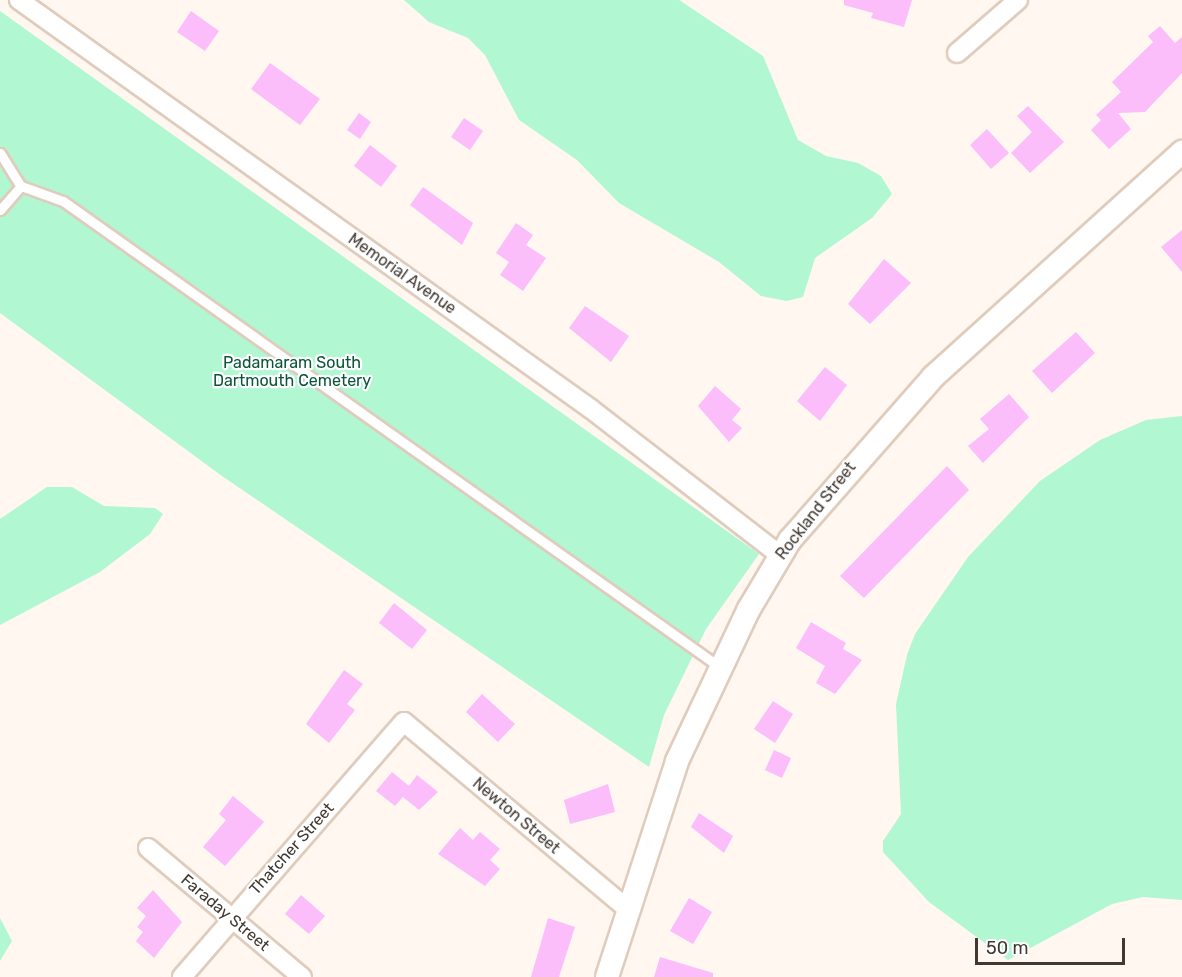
<!DOCTYPE html>
<html>
<head>
<meta charset="utf-8">
<style>
	body { margin:0 }
	#map { position:relative; width:1182px; height:977px; overflow:hidden; background:#fff7f0; font-family:Rubik,sans-serif }
	div>[style] { position:absolute }
	.green>* { inset:0; background:#b0f7d2 }
	.building>* { inset:0; background:#fcbdfb }
	.roads { filter:drop-shadow(2px 0 #dfccbc) drop-shadow(-2px 0 #dfccbc) drop-shadow(0 2px #dfccbc) drop-shadow(0 -2px #dfccbc) }
	.service>* { height:9px; margin:-4.5px; padding:0 4.5px; transform-origin:4.5px; border-radius:4.5px; background:#fff }
	.minor>* { height:18px; margin:-9px; padding:0 9px; transform-origin:9px; border-radius:9px; background:#fff }
	.tertiary>* { height:22px; margin:-11px; padding:0 11px; transform-origin:11px; border-radius:11px; background:#fff }
	span { translate:-50% -50%; white-space:nowrap; text-align:center; line-height:1.15; -webkit-text-stroke:4.5px #fff; paint-order:stroke }
	.street-label { font-size:16px; color:#403932 }
	.park-label { font-size:16px; color:#0a5438 }
	.scale { position:absolute; left:975px; top:938px; width:150px; height:27px; box-sizing:border-box; border:3px solid #403932; border-top:0; padding-left:8px; font-size:18px; line-height:21px; white-space:nowrap; color:#403932; -webkit-text-stroke:4px #fff; paint-order:stroke }
</style>
</head>
<body>
<div id="map">
	<div class="green">
		<div style="clip-path:polygon(404px 0,679px 0,763px 56px,798px 140px,826px 156px,858px 163px,881px 176px,892px 194px,872px 218px,815px 258px,803px 297px,787px 301px,761px 296px,719px 262px,619px 203px,577px 160px,519px 120px,485px 55px,468px 38px,429px 22px)"></div>
		<div style="clip-path:polygon(0 11px,759px 554px,706px 629px,664px 715px,649px 767px,222px 476px,0 313px)"></div>
		<div style="clip-path:polygon(1182px 416px,1182px 900px,1143px 897px,1112px 904px,1008px 960px,929px 902px,883px 852px,883px 841px,901px 814px,896px 704px,907px 655px,915px 634px,968px 557px,1040px 481px,1100px 440px,1146px 420px)"></div>
		<div style="clip-path:polygon(47px 487px,72px 487px,104px 506px,155px 508px,163px 514px,150px 534px,100px 572px,0 625px,0 519px)"></div>
		<div style="clip-path:polygon(0 918px,12px 941px,0 961px)"></div>
	</div>
	<div class="building">
		<div style="clip-path:polygon(844px 0,912px 0,904px 27px,871px 18px,873px 13px,844px 5px)"></div>
		<div style="clip-path:polygon(191px 11px,219px 31px,205px 51px,177px 32px)"></div>
		<div style="clip-path:polygon(1160px 26px,1175px 43px,1182px 37px,1182px 73px,1145px 112px,1118px 113px,1131px 129px,1109px 149px,1091px 130px,1101px 120px,1096px 115px,1121px 92px,1112px 82px,1153px 42px,1148px 36px)"></div>
		<div style="clip-path:polygon(270px 63px,320px 99px,300px 125px,251px 89px)"></div>
		<div style="clip-path:polygon(1028px 106px,1064px 142px,1030px 173px,1011px 153px,1032px 132px,1017px 116px)"></div>
		<div style="clip-path:polygon(359px 113px,371px 122px,360px 139px,347px 130px)"></div>
		<div style="clip-path:polygon(464px 118px,483px 131px,470px 150px,451px 137px)"></div>
		<div style="clip-path:polygon(987px 129px,1009px 153px,991px 169px,970px 145px)"></div>
		<div style="clip-path:polygon(370px 145px,397px 166px,381px 187px,354px 166px)"></div>
		<div style="clip-path:polygon(423px 187px,473px 223px,462px 245px,410px 205px)"></div>
		<div style="clip-path:polygon(516px 223px,533px 235px,526px 245px,546px 258px,523px 291px,500px 275px,509px 262px,496px 253px)"></div>
		<div style="clip-path:polygon(1182px 230px,1182px 272px,1161px 247px)"></div>
		<div style="clip-path:polygon(884px 259px,911px 283px,870px 324px,848px 304px)"></div>
		<div style="clip-path:polygon(585px 306px,629px 336px,611px 362px,569px 328px)"></div>
		<div style="clip-path:polygon(1076px 332px,1095px 353px,1052px 393px,1032px 371px)"></div>
		<div style="clip-path:polygon(825px 367px,847px 385px,820px 421px,797px 401px)"></div>
		<div style="clip-path:polygon(715px 386px,741px 409px,732px 420px,742px 428px,729px 442px,698px 406px)"></div>
		<div style="clip-path:polygon(1009px 394px,1029px 417px,983px 463px,968px 446px,989px 429px,980px 419px)"></div>
		<div style="clip-path:polygon(947px 466px,969px 490px,864px 598px,840px 576px)"></div>
		<div style="clip-path:polygon(394px 603px,427px 630px,412px 649px,379px 623px)"></div>
		<div style="clip-path:polygon(811px 622px,846px 643px,843px 649px,862px 660px,835px 694px,816px 683px,825px 666px,796px 648px)"></div>
		<div style="clip-path:polygon(344px 670px,363px 684px,347px 704px,355px 710px,329px 743px,306px 724px)"></div>
		<div style="clip-path:polygon(482px 694px,515px 724px,498px 742px,466px 712px)"></div>
		<div style="clip-path:polygon(773px 701px,793px 714px,775px 743px,754px 729px)"></div>
		<div style="clip-path:polygon(774px 750px,791px 758px,782px 778px,765px 770px)"></div>
		<div style="clip-path:polygon(392px 772px,409px 786px,417px 775px,438px 792px,419px 810px,403px 797px,395px 806px,376px 791px)"></div>
		<div style="clip-path:polygon(608px 784px,615px 812px,570px 824px,564px 800px)"></div>
		<div style="clip-path:polygon(233px 796px,264px 822px,225px 866px,203px 847px,226px 820px,219px 814px)"></div>
		<div style="clip-path:polygon(699px 813px,733px 836px,724px 853px,691px 827px)"></div>
		<div style="clip-path:polygon(460px 828px,473px 840px,480px 832px,500px 849px,490px 860px,500px 869px,485px 886px,438px 854px)"></div>
		<div style="clip-path:polygon(153px 890px,182px 922px,154px 958px,136px 941px,143px 932px,137px 927px,146px 916px,137px 908px)"></div>
		<div style="clip-path:polygon(301px 895px,325px 916px,309px 934px,285px 914px)"></div>
		<div style="clip-path:polygon(689px 898px,712px 912px,693px 944px,670px 931px)"></div>
		<div style="clip-path:polygon(548px 918px,575px 927px,559px 977px,531px 977px)"></div>
		<div style="clip-path:polygon(660px 957px,713px 973px,713px 977px,654px 977px)"></div>
	</div>
	<div class="roads">
		<div class="service">
			<div style="left:0;top:153px;width:39px;rotate:58deg"></div>
			<div style="left:21px;top:186px;width:45px;rotate:19.7deg"></div>
			<div style="left:63px;top:201px;width:807px;rotate:35.36deg"></div>
			<div style="left:0;top:210px;width:32px;rotate:-49deg"></div>
		</div>
		<div class="minor">
			<div style="left:19px;top:0;width:703px;rotate:35.57deg"></div>
			<div style="left:591px;top:409px;width:239px;rotate:37.7deg"></div>
			<div style="left:957px;top:53px;width:81px;rotate:-41deg"></div>
			<div style="left:148px;top:848px;width:201px;rotate:40deg"></div>
			<div style="left:182px;top:977px;width:338px;rotate:-49deg"></div>
			<div style="left:404px;top:722px;width:292px;rotate:39.9deg"></div>
		</div>
		<div class="tertiary">
			<div style="left:607px;top:977px;width:227px;rotate:-72deg"></div>
			<div style="left:677px;top:761px;width:168px;rotate:-64.7deg"></div>
			<div style="left:749px;top:609px;width:80px;rotate:-59.3deg"></div>
			<div style="left:790px;top:540px;width:217px;rotate:-48.7deg"></div>
			<div style="left:933px;top:377px;width:336px;rotate:-42.1deg"></div>
		</div>
	</div>
	<div class="street-label">
		<span style="left:402px;top:274px;rotate:35deg">Memorial Avenue</span>
		<span style="left:816px;top:511px;rotate:-52deg">Rockland Street</span>
		<span style="left:516px;top:816px;rotate:40deg">Newton Street</span>
		<span style="left:292px;top:849px;rotate:-48deg">Thatcher Street</span>
		<span style="left:225px;top:913px;rotate:40deg">Faraday Street</span>
	</div>
	<div class="park-label">
		<span style="left:292px;top:372px">Padamaram South<br>Dartmouth Cemetery</span>
	</div>
	<div class="scale">50 m</div>
</div>
</body>
</html>
